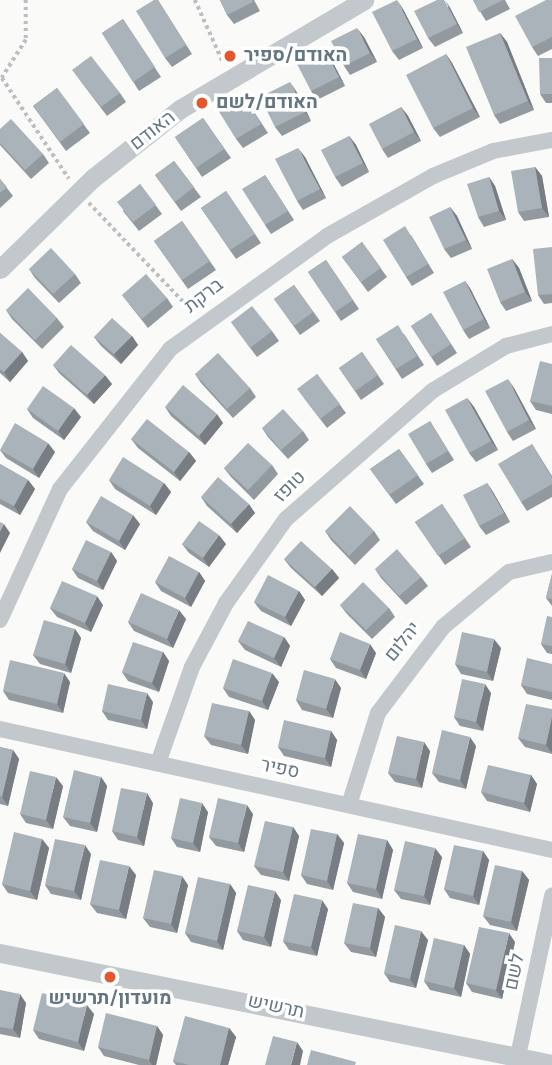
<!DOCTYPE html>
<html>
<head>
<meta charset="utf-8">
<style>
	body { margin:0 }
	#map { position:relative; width:552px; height:1065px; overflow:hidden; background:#fafaf8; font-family:Karla,Heebo,sans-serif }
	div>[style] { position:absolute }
	.path>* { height:3.5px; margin-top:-1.75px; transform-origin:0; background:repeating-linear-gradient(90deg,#bbbfc2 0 3.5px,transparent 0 7px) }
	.minor>* { height:16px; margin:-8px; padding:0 8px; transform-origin:8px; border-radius:8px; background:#c3c8cc }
	.tertiary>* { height:19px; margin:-9.5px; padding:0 9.5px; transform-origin:9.5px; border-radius:9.5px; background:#c3c8cc }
	.wall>* { inset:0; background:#929a9f }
	.shaded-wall>* { inset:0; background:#777d82 }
	.building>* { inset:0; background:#aab3b9 }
	.dots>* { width:19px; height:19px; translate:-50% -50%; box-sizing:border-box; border:4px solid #fff; border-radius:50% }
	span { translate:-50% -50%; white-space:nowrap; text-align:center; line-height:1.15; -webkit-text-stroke:7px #fff; paint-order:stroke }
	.poi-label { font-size:19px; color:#657683; font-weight:700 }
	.left { translate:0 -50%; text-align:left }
	.street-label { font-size:19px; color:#657683 }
</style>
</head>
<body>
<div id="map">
	<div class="path">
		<div style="left:26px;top:0;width:40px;rotate:90deg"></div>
		<div style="left:26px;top:40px;width:45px;rotate:122.3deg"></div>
		<div style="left:2px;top:78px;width:121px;rotate:56.4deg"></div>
		<div style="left:195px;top:0;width:68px;rotate:65.7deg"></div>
		<div style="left:89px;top:203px;width:153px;rotate:46.3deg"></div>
	</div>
	<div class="minor">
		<div style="left:0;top:620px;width:144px;rotate:-65.4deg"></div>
		<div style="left:60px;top:489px;width:178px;rotate:-51.8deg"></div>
		<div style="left:170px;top:349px;width:193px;rotate:-35.7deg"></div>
		<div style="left:327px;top:236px;width:122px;rotate:-29.5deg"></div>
		<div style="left:433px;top:176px;width:65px;rotate:-22.6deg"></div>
		<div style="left:493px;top:151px;width:60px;rotate:-10.6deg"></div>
		<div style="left:0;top:729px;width:565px;rotate:12.36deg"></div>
		<div style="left:158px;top:763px;width:102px;rotate:-70.5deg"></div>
		<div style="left:192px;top:667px;width:72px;rotate:-62deg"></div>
		<div style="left:226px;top:603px;width:103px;rotate:-54.5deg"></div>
		<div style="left:286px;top:519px;width:194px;rotate:-41.2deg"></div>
		<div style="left:432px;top:391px;width:87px;rotate:-31.3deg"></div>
		<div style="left:506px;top:346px;width:48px;rotate:-14.6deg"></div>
		<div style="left:349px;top:805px;width:96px;rotate:-72.5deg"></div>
		<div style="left:378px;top:713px;width:108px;rotate:-52.9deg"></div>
		<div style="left:443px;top:627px;width:86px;rotate:-39.8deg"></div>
		<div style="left:509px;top:572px;width:44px;rotate:-13.1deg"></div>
		<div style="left:518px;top:1056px;width:164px;rotate:-78deg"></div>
	</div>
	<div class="tertiary">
		<div style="left:0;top:269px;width:130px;rotate:-44.4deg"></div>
		<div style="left:93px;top:178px;width:111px;rotate:-38.4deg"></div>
		<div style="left:180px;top:109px;width:214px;rotate:-30.6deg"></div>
		<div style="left:0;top:953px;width:563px;rotate:11.37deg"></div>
	</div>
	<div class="wall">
		<div style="clip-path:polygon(158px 0,192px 54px,172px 67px,165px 58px)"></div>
		<div style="clip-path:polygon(220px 0,254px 0,260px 11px,234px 24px,227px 15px)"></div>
		<div style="clip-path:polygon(473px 0,505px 0,510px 9px,486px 21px)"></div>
		<div style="clip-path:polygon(552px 0,552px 49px,538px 56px,532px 47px)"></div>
		<div style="clip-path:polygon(449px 6px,463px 33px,435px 47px,428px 38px)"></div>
		<div style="clip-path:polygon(403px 9px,423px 48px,399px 60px,392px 51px)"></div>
		<div style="clip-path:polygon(123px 19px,161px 77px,139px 91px,102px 33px)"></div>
		<div style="clip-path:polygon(500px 33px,507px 42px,534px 110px,500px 124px,494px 115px)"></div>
		<div style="clip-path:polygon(364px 37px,377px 62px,350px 75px,344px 66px)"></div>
		<div style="clip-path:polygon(325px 50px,331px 59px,345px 86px,317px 100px,311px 91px)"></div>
		<div style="clip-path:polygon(446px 54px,452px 63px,480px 117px,440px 137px,433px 128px)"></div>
		<div style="clip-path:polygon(552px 58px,552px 103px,546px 103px,540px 94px)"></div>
		<div style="clip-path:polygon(79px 79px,120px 93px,126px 102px,107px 116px)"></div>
		<div style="clip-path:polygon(57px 88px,90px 133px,66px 151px,33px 106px)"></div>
		<div style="clip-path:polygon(296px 91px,311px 121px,282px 136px,275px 127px)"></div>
		<div style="clip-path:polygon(249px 104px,268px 133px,243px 148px,236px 139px)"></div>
		<div style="clip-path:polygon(401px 107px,408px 116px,421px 141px,388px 158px,382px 149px)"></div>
		<div style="clip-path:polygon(203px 118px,231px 158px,202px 177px,175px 137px)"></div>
		<div style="clip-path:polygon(0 129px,43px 154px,49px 163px,31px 179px,0 145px)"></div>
		<div style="clip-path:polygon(349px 136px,356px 145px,369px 172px,342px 187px,335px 177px)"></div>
		<div style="clip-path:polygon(305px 157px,326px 198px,303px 210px,297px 201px)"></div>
		<div style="clip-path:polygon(174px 161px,201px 197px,181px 211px,155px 175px)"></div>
		<div style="clip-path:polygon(535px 167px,542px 176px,549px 217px,524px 221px,518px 212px)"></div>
		<div style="clip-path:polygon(265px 175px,294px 220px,271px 234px,265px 225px)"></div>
		<div style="clip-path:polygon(489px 177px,495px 186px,506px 220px,484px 227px,478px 217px)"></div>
		<div style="clip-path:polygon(0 179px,13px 196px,0 208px)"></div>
		<div style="clip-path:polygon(140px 184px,162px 214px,139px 231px,123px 211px)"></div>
		<div style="clip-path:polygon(226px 191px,261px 243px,236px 259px,201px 208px)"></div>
		<div style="clip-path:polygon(450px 207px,457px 216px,472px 249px,451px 258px,444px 249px)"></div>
		<div style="clip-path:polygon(182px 221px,216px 270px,188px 289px,154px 241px)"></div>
		<div style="clip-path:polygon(411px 235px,434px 273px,412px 286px,406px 277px)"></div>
		<div style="clip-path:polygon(362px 242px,387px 277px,368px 292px,342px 257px)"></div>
		<div style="clip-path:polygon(552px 247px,552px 303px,544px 304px,538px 295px)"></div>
		<div style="clip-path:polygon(512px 259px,519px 268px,532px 301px,506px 311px,500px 302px)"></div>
		<div style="clip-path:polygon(326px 260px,359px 309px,341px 321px,308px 272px)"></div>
		<div style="clip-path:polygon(29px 269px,75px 274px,81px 283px,59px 303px,35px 278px)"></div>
		<div style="clip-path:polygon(465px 281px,471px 290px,490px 328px,469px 339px,463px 330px)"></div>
		<div style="clip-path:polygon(294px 285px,320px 321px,300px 335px,274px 299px)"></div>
		<div style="clip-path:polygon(122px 295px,167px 298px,173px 307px,148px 328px)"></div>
		<div style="clip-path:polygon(6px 310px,57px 318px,64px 327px,42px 349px,12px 319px)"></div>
		<div style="clip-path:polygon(431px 313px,457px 353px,437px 366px,411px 326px)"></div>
		<div style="clip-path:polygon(231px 322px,272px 331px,279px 341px,257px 357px)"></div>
		<div style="clip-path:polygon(0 333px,22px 352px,28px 361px,10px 382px,0 373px)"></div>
		<div style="clip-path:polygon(404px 334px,424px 365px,402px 379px,376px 339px)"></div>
		<div style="clip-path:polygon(132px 336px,138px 345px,121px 364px,101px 346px,94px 337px)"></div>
		<div style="clip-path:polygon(362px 352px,384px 384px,361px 400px,339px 368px)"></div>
		<div style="clip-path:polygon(552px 364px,552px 414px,536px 410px,530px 401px)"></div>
		<div style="clip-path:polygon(53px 365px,112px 384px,94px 404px,60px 374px)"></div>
		<div style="clip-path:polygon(195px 374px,250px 388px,256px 397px,233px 418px,201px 383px)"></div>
		<div style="clip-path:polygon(317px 374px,346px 413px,327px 428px,304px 398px)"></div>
		<div style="clip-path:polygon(514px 388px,536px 429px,513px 441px,507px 432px)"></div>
		<div style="clip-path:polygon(467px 398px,474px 407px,498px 450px,476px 462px,469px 453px)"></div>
		<div style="clip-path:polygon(165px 407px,223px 423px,205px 445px,171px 416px)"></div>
		<div style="clip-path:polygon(27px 409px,81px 417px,64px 440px,33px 418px)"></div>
		<div style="clip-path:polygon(430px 421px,454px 460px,432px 473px,426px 464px)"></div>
		<div style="clip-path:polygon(262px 428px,303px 431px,309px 440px,288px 459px,268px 437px)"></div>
		<div style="clip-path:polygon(131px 439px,189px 452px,196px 461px,180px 481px,138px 448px)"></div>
		<div style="clip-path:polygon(532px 444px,552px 476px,552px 497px,527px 511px,521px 502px)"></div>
		<div style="clip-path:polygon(399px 449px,424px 484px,396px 504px,370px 469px)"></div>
		<div style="clip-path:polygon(0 450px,55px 452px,39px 478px,6px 458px)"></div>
		<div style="clip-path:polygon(0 464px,28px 480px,35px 489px,20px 515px,0 504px)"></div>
		<div style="clip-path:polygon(272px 465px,278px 474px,254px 500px,231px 477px,224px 468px)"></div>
		<div style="clip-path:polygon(109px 480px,164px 483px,171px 492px,156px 515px,115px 489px)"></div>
		<div style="clip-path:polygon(487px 483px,493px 492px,510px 522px,486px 535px,479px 526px)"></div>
		<div style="clip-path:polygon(201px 497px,255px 513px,237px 533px,207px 506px)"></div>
		<div style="clip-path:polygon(442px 504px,471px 547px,445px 565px,415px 522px)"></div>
		<div style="clip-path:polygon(86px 522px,140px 524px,125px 550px,93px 531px)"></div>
		<div style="clip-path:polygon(325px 531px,374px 531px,380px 540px,355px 565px,331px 540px)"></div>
		<div style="clip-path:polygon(182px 544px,226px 544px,209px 567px,189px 553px)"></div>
		<div style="clip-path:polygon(111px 552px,117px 561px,103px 590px,78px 578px,72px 569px)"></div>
		<div style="clip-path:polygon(284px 559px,332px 569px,339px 578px,322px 596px,291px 568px)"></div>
		<div style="clip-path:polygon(375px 569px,421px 577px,428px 586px,406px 605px,381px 578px)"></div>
		<div style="clip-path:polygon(199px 572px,205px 581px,191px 607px,161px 591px,155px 582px)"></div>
		<div style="clip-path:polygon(552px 574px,552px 606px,546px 598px)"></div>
		<div style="clip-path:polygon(299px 591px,305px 600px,291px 626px,261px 611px,254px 602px)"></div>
		<div style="clip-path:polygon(103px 605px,91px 632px,57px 617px,50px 608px)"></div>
		<div style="clip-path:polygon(340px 605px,389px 608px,395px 617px,372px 639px,347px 614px)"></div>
		<div style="clip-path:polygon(552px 617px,552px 654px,547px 653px,541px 644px)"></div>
		<div style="clip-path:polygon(186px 619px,173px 648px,134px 631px,128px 622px)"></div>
		<div style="clip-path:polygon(75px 629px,81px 638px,71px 673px,40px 664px,33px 655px)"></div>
		<div style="clip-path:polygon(284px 637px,290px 646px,281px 667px,245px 650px,238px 641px)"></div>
		<div style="clip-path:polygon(501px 648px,493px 681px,461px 674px,455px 664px)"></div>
		<div style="clip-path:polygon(163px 652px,169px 661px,159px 692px,128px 681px,122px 672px)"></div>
		<div style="clip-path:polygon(376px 653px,366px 679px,336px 668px,330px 659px)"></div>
		<div style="clip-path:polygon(552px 664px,552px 700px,527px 694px,521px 685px)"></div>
		<div style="clip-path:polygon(70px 682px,63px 713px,9px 700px,3px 691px)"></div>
		<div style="clip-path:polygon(279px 682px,268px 710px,229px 697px,223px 688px)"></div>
		<div style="clip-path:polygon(341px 688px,333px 718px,302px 710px,296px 700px)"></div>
		<div style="clip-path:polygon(491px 693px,483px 731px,460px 726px,454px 717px)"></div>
		<div style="clip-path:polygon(153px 702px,147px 729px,108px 720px,102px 711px)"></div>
		<div style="clip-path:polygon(552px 709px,552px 754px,525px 747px,518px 738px)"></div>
		<div style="clip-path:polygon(249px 711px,255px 720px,248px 754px,211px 745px,204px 736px)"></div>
		<div style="clip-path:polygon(331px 731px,337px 740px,331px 767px,284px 756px,278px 747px)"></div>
		<div style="clip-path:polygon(476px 746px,466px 789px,439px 782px,432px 773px)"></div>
		<div style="clip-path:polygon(0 747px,13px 750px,19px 759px,8px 806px,0 804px)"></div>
		<div style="clip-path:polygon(430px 751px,422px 788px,395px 782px,388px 773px)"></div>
		<div style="clip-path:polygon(531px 775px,537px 784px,530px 812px,487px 801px,481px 792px)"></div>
		<div style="clip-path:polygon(101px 777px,107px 786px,97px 832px,70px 826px,63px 817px)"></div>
		<div style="clip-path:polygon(63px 786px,53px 829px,26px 823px,20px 814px)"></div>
		<div style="clip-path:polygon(153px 803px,144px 846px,118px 840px,112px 831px)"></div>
		<div style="clip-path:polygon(208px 812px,200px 852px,177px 847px,171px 838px)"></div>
		<div style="clip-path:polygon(253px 814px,244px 852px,216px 846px,209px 837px)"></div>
		<div style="clip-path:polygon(293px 827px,299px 836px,289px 881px,261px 875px,254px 866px)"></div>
		<div style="clip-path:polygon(337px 834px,344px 843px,333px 890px,307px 884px,301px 875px)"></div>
		<div style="clip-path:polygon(42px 839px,49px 848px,37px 900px,8px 893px,2px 884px)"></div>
		<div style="clip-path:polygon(387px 840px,393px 850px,382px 899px,353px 892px,347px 883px)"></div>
		<div style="clip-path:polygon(483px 851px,489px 860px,479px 905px,450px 898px,444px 889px)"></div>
		<div style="clip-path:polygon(91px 854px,81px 900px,51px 894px,45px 885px)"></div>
		<div style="clip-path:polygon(442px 857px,430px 905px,401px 899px,394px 890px)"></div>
		<div style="clip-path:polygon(522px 871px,529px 880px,517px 931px,490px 925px,483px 916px)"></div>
		<div style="clip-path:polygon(136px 875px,126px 919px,97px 913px,90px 904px)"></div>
		<div style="clip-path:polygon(230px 884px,236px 893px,223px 950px,191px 942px,185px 933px)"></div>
		<div style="clip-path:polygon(188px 885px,177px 933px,150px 927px,143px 918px)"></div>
		<div style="clip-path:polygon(281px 900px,271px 947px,243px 940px,237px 931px)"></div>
		<div style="clip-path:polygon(378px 908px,385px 917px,376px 957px,351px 952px,344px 943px)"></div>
		<div style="clip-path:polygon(328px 909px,317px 956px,289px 950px,283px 941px)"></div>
		<div style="clip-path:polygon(428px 940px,416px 988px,390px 982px,384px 973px)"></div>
		<div style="clip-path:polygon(515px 942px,502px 999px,472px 992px,466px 983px)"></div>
		<div style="clip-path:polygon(464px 945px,470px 954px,461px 997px,430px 990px,424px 981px)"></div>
		<div style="clip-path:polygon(0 990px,26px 1003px,20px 1038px,0 1034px)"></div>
		<div style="clip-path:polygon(94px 1014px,84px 1051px,39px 1039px,33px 1030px)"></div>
		<div style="clip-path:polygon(157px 1026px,163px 1035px,156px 1065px,139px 1065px,104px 1056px,98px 1047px)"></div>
		<div style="clip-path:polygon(229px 1028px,236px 1037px,228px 1065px,176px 1065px,173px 1061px)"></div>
	</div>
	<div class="shaded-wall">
		<div style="clip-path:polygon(397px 0,403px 9px,423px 48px,417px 39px)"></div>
		<div style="clip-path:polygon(445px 0,449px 6px,463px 33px,457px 24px)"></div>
		<div style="clip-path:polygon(357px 28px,364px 37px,377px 62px,370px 53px)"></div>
		<div style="clip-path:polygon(500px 33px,507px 42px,534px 110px,528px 101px)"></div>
		<div style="clip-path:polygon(325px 50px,331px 59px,345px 86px,339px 77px)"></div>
		<div style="clip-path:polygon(446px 54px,452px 63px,480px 117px,473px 108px)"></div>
		<div style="clip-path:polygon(290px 82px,296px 91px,311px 121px,305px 112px)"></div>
		<div style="clip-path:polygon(401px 107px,408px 116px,421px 141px,414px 132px)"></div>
		<div style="clip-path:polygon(349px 136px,356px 145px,369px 172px,363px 163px)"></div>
		<div style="clip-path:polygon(298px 148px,305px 157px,326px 198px,320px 189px)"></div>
		<div style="clip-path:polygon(535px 167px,542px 176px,549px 217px,542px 208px)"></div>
		<div style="clip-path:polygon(489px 177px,495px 186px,506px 220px,499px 211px)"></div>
		<div style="clip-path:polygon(450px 207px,457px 216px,472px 249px,466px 240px)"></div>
		<div style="clip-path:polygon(512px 259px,519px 268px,532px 301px,525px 292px)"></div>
		<div style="clip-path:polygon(465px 281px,471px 290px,490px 328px,484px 319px)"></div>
		<div style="clip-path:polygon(132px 336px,138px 345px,121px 364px,114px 354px)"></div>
		<div style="clip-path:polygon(22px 352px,28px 361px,10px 382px,4px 372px)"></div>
		<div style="clip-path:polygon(105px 375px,112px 384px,94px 404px,87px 395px)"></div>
		<div style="clip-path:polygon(508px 379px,514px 388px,536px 429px,529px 420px)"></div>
		<div style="clip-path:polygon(467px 398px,474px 407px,498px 450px,491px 441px)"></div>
		<div style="clip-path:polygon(74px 408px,81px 417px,64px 440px,58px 431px)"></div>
		<div style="clip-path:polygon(217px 414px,223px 423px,205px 445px,199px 436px)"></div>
		<div style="clip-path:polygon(48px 443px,55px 452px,39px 478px,33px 469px)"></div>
		<div style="clip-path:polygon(189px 452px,196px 461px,180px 481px,174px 472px)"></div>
		<div style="clip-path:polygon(28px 480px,35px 489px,20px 515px,14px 506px)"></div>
		<div style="clip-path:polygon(164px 483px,171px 492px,156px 515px,150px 506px)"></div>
		<div style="clip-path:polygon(487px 483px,493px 492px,510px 522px,504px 513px)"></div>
		<div style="clip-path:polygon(249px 504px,255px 513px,237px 533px,231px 524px)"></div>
		<div style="clip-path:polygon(133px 515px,140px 524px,125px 550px,119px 541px)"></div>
		<div style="clip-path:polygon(4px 524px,10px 533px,0 553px,0 531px)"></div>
		<div style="clip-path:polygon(219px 535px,226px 544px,209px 567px,203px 558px)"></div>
		<div style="clip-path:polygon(111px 552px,117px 561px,103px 590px,97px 581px)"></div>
		<div style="clip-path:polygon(332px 569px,339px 578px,322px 596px,315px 587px)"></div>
		<div style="clip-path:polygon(199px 572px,205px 581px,191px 607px,185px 598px)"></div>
		<div style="clip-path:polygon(299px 591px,305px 600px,291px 626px,285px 617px)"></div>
		<div style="clip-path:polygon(97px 596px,103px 605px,91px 632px,85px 623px)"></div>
		<div style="clip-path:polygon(179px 610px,186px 619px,173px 648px,167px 639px)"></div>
		<div style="clip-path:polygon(75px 629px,81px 638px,71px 673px,65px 664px)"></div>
		<div style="clip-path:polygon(284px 637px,290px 646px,281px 667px,274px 658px)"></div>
		<div style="clip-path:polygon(494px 639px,501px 648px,493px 681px,487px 672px)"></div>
		<div style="clip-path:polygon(370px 644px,376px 653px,366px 679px,360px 670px)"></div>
		<div style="clip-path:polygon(163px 652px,169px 661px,159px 692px,152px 683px)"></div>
		<div style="clip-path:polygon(64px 673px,70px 682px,63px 713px,57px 704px)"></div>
		<div style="clip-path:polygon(272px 673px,279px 682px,268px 710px,262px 701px)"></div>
		<div style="clip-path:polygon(335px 679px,341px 688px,333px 718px,326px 709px)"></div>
		<div style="clip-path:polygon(485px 684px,491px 693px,483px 731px,476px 722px)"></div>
		<div style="clip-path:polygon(147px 693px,153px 702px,147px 729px,141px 720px)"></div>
		<div style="clip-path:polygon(249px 711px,255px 720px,248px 754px,241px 745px)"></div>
		<div style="clip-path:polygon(552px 717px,552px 753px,546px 745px)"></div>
		<div style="clip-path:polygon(331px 731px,337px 740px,331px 767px,325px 758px)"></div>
		<div style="clip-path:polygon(470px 737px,476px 746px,466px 789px,460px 780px)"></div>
		<div style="clip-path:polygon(424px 742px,430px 751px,422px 788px,416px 779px)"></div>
		<div style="clip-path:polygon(13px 750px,19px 759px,8px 806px,2px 797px)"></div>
		<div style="clip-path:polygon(531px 775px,537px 784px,530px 812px,524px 803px)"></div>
		<div style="clip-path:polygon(56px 777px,63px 786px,53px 829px,46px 820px)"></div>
		<div style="clip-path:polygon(101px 777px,107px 786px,97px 832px,90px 823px)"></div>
		<div style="clip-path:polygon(147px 793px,153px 803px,144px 846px,137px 837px)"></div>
		<div style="clip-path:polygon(202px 803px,208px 812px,200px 852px,193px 843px)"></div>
		<div style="clip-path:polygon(247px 805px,253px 814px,244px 852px,238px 843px)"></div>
		<div style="clip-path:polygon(293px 827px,299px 836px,289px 881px,283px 872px)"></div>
		<div style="clip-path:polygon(337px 834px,344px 843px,333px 890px,327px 881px)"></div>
		<div style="clip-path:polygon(42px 839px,49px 848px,37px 900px,30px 891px)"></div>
		<div style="clip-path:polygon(387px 840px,393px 850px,382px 899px,376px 889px)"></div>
		<div style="clip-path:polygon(85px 845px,91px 854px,81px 900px,74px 891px)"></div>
		<div style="clip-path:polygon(435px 848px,442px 857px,430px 905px,424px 896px)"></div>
		<div style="clip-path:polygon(483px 851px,489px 860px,479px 905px,473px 896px)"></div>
		<div style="clip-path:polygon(129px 866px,136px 875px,126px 919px,119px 910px)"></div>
		<div style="clip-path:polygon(522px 871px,529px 880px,517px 931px,511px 922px)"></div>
		<div style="clip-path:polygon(182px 876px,188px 885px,177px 933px,171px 924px)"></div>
		<div style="clip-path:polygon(230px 884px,236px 893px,223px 950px,217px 941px)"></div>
		<div style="clip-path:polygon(275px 891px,281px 900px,271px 947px,264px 937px)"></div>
		<div style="clip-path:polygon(322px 900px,328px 909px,317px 956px,311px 947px)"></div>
		<div style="clip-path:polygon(378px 908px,385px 917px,376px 957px,370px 948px)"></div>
		<div style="clip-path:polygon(421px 931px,428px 940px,416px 988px,410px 979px)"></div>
		<div style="clip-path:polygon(509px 933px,515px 942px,502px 999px,496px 990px)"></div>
		<div style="clip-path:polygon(464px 945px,470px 954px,461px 997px,454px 988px)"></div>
		<div style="clip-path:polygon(20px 994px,26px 1003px,20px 1038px,13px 1029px)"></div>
		<div style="clip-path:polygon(87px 1005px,94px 1014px,84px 1051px,78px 1042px)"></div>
		<div style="clip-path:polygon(157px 1026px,163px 1035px,156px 1065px,152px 1065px,149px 1060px)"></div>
		<div style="clip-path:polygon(229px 1028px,236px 1037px,228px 1065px,220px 1065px)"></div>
		<div style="clip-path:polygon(297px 1042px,303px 1051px,300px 1065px,291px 1065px)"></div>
	</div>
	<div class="building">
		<div style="clip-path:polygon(154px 0,158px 0,186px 45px,165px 58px,136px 11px)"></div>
		<div style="clip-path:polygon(220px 0,252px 0,253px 2px,227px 15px)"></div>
		<div style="clip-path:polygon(397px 0,417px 39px,392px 51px,372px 12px)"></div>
		<div style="clip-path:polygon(437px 0,444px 0,457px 24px,428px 38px,414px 11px)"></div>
		<div style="clip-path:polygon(473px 0,503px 0,479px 12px)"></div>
		<div style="clip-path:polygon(546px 0,552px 0,552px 37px,532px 47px,515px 16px)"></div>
		<div style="clip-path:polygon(123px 19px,155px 67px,133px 82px,102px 33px)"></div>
		<div style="clip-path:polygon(357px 28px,370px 53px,344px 66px,331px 41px)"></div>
		<div style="clip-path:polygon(500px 33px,528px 101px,494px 115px,466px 47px)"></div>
		<div style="clip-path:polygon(325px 50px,339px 77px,311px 91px,297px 64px)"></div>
		<div style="clip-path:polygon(446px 54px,473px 108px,433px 128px,406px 75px)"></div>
		<div style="clip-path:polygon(91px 56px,120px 93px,101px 107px,72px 70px)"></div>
		<div style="clip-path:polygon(539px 58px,552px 58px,552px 94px,540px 94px)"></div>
		<div style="clip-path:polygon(290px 82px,305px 112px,275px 127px,260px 97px)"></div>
		<div style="clip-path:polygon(57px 88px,84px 124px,60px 142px,33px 106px)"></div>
		<div style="clip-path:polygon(243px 95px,261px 124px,236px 139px,218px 110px)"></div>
		<div style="clip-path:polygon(401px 107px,414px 132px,382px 149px,369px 124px)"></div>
		<div style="clip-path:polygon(203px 118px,224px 149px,196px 168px,175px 137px)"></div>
		<div style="clip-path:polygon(11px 119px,43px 154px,25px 170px,0 143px,0 129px)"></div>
		<div style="clip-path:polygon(349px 136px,363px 163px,335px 177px,321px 150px)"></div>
		<div style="clip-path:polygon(298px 148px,320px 189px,297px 201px,275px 159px)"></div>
		<div style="clip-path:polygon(174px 161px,194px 187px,175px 202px,155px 175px)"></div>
		<div style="clip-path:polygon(535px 167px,542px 208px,518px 212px,511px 171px)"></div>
		<div style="clip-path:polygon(265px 175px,288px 211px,265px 225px,242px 189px)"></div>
		<div style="clip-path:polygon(489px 177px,499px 211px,478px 217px,467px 184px)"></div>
		<div style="clip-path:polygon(0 179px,7px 187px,0 193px)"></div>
		<div style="clip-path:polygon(140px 184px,156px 205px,133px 222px,117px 202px)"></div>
		<div style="clip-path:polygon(226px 191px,255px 234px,230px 250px,201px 208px)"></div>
		<div style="clip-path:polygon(450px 207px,466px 240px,444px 249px,429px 217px)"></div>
		<div style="clip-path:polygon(182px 221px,210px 261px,182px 280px,154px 241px)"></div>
		<div style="clip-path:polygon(405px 226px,428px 264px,406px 277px,383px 240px)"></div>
		<div style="clip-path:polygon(362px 242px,381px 268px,361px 282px,342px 257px)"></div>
		<div style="clip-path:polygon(552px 247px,552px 294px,538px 295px,533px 249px)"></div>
		<div style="clip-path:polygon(51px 248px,75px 274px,53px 294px,29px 269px)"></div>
		<div style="clip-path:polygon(512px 259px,525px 292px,500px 302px,487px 269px)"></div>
		<div style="clip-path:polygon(326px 260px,353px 300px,335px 312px,308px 272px)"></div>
		<div style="clip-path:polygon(146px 274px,167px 298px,142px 319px,122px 295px)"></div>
		<div style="clip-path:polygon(465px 281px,484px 319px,463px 330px,443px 292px)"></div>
		<div style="clip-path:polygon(294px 285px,313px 312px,294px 326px,274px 299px)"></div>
		<div style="clip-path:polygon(28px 288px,57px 318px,35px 340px,6px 310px)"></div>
		<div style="clip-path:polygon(252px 306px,272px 331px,250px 348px,231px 322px)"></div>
		<div style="clip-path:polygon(431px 313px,451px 344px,431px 357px,411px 326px)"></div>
		<div style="clip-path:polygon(112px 318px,132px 336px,114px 354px,94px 337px)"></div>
		<div style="clip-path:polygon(398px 325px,417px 356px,396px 369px,376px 339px)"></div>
		<div style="clip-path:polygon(0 333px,22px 352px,4px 372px,0 369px)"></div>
		<div style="clip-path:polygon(71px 345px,105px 375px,87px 395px,53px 365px)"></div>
		<div style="clip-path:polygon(362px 352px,378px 375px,355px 391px,339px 368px)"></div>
		<div style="clip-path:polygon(218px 353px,250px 388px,227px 409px,195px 374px)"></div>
		<div style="clip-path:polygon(540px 361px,552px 364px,552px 406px,530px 401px)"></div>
		<div style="clip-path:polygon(317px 374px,340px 404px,320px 419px,297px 389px)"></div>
		<div style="clip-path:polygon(508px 379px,529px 420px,507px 432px,485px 391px)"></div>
		<div style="clip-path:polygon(183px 385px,217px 414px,199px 436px,165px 407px)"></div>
		<div style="clip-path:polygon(43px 386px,74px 408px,58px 431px,27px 409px)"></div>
		<div style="clip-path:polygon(467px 398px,491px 441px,469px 453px,445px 410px)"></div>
		<div style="clip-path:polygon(283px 409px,303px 431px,281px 450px,262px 428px)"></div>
		<div style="clip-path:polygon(147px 419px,189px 452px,174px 472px,131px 439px)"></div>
		<div style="clip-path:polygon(430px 421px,448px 451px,426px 464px,408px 434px)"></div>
		<div style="clip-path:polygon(15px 423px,48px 443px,33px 469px,0 450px)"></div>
		<div style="clip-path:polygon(248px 443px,272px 465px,248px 490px,224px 468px)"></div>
		<div style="clip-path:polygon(532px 444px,552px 478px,552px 484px,521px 502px,498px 464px)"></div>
		<div style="clip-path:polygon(399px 449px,418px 475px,389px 495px,370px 469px)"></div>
		<div style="clip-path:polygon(123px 457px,164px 483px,150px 506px,109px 480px)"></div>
		<div style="clip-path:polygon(0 464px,28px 480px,14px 506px,0 499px)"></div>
		<div style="clip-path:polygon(218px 477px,249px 504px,231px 524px,201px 497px)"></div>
		<div style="clip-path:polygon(487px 483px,504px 513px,479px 526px,463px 495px)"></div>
		<div style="clip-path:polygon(101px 496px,133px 515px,119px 541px,86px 522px)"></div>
		<div style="clip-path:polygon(442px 504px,465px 538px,438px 556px,415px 522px)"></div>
		<div style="clip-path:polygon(350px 506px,374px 531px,349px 556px,325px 531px)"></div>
		<div style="clip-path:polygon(199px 521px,219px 535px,203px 558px,182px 544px)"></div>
		<div style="clip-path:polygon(0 522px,4px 524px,0 531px)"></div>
		<div style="clip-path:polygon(86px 540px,111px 552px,97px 581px,72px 569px)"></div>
		<div style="clip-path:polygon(301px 541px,332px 569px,315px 587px,284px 559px)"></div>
		<div style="clip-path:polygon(397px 549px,421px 577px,399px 596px,375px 569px)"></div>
		<div style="clip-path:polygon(169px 556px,199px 572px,185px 598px,155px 582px)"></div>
		<div style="clip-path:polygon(552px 574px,552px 599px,546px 598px)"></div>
		<div style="clip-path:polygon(268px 575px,299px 591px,285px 617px,254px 602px)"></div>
		<div style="clip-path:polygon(62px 581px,97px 596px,85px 623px,50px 608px)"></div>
		<div style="clip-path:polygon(363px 582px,389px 608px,366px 630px,340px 605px)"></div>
		<div style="clip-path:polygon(141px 593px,179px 610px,167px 639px,128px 622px)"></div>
		<div style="clip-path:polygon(547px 616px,552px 617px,552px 646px,541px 644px)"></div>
		<div style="clip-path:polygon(44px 620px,75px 629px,65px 664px,33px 655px)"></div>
		<div style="clip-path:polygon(248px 621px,284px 637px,274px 658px,238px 641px)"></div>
		<div style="clip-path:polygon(340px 632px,370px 644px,360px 670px,330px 659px)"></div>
		<div style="clip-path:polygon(462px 632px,494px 639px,487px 672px,455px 664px)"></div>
		<div style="clip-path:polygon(133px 642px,163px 652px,152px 683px,122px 672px)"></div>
		<div style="clip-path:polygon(527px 658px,552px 664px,552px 692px,521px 685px)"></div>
		<div style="clip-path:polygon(233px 659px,272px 673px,262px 701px,223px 688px)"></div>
		<div style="clip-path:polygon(10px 660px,64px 673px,57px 704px,3px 691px)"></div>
		<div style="clip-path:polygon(304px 670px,335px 679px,326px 709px,296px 700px)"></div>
		<div style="clip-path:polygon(462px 679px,485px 684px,476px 722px,454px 717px)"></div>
		<div style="clip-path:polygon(108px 684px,147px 693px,141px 720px,102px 711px)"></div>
		<div style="clip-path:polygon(212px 703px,249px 711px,241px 745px,204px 736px)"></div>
		<div style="clip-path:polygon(526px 704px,552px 709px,552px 717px,546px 745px,518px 738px)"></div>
		<div style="clip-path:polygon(284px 720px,331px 731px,325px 758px,278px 747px)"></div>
		<div style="clip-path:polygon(442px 730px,470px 737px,460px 780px,432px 773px)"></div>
		<div style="clip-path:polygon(397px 736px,424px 742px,416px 779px,388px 773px)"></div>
		<div style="clip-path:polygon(0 747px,13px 750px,2px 797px,0 796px)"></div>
		<div style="clip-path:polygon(488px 765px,531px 775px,524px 803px,481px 792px)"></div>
		<div style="clip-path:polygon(74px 770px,101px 777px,90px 823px,63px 817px)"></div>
		<div style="clip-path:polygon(30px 771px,56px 777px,46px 820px,20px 814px)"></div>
		<div style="clip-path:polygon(121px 788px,147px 793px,137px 837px,112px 831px)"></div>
		<div style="clip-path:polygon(180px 798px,202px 803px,193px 843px,171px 838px)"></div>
		<div style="clip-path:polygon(218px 798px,247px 805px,238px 843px,209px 837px)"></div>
		<div style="clip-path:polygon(265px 821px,293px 827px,283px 872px,254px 866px)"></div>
		<div style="clip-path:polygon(311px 829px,337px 834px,327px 881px,301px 875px)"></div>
		<div style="clip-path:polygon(14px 832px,42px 839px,30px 891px,2px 884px)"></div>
		<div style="clip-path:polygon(358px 834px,387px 840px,376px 889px,347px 883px)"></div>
		<div style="clip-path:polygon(55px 839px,85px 845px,74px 891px,45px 885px)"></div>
		<div style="clip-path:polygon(405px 841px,435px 848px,424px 896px,394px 890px)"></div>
		<div style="clip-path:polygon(454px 845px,483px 851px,473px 896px,444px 889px)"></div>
		<div style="clip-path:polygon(100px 860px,129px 866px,119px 910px,90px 904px)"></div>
		<div style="clip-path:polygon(495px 865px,522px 871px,511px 922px,483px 916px)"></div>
		<div style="clip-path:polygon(154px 870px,182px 876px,171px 924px,143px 918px)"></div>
		<div style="clip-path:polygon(198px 877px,230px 884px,217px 941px,185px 933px)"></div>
		<div style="clip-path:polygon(248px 885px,275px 891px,264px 937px,237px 931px)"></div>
		<div style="clip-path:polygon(294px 894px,322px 900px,311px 947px,283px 941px)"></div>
		<div style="clip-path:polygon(353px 903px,378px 908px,370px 948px,344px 943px)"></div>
		<div style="clip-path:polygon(395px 925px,421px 931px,410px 979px,384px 973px)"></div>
		<div style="clip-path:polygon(479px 927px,509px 933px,496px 990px,466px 983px)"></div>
		<div style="clip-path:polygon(434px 938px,464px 945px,454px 988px,424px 981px)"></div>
		<div style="clip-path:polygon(0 990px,20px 994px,13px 1029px,0 1027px)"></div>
		<div style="clip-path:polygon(42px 993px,87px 1005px,78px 1042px,33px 1030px)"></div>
		<div style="clip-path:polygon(106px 1013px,157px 1026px,149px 1060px,98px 1047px)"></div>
		<div style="clip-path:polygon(185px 1016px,229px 1028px,220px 1065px,189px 1065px,173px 1061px)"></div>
		<div style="clip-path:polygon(273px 1036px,297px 1042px,291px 1065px,265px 1065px)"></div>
		<div style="clip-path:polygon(311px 1050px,356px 1062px,355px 1065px,307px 1065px)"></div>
	</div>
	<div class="dots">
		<div style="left:230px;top:56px;background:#e4572e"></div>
		<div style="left:202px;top:103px;background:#e4572e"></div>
		<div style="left:110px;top:977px;background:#e4572e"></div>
	</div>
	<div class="poi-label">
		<span class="left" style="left:244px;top:56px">האודם/ספיר</span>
		<span class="left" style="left:216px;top:103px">האודם/לשם</span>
		<span style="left:110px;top:999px">מועדון/תרשיש</span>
	</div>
	<div class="street-label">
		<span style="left:153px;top:131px;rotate:-38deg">האודם</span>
		<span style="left:204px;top:296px;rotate:-38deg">ברקת</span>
		<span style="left:290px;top:487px;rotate:-45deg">טופז</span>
		<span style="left:403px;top:642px;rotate:-51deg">יהלום</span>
		<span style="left:280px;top:769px;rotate:12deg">ספיר</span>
		<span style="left:515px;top:972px;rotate:-78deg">לשם</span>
		<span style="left:276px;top:1007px;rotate:12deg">תרשיש</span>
	</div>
</div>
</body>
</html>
